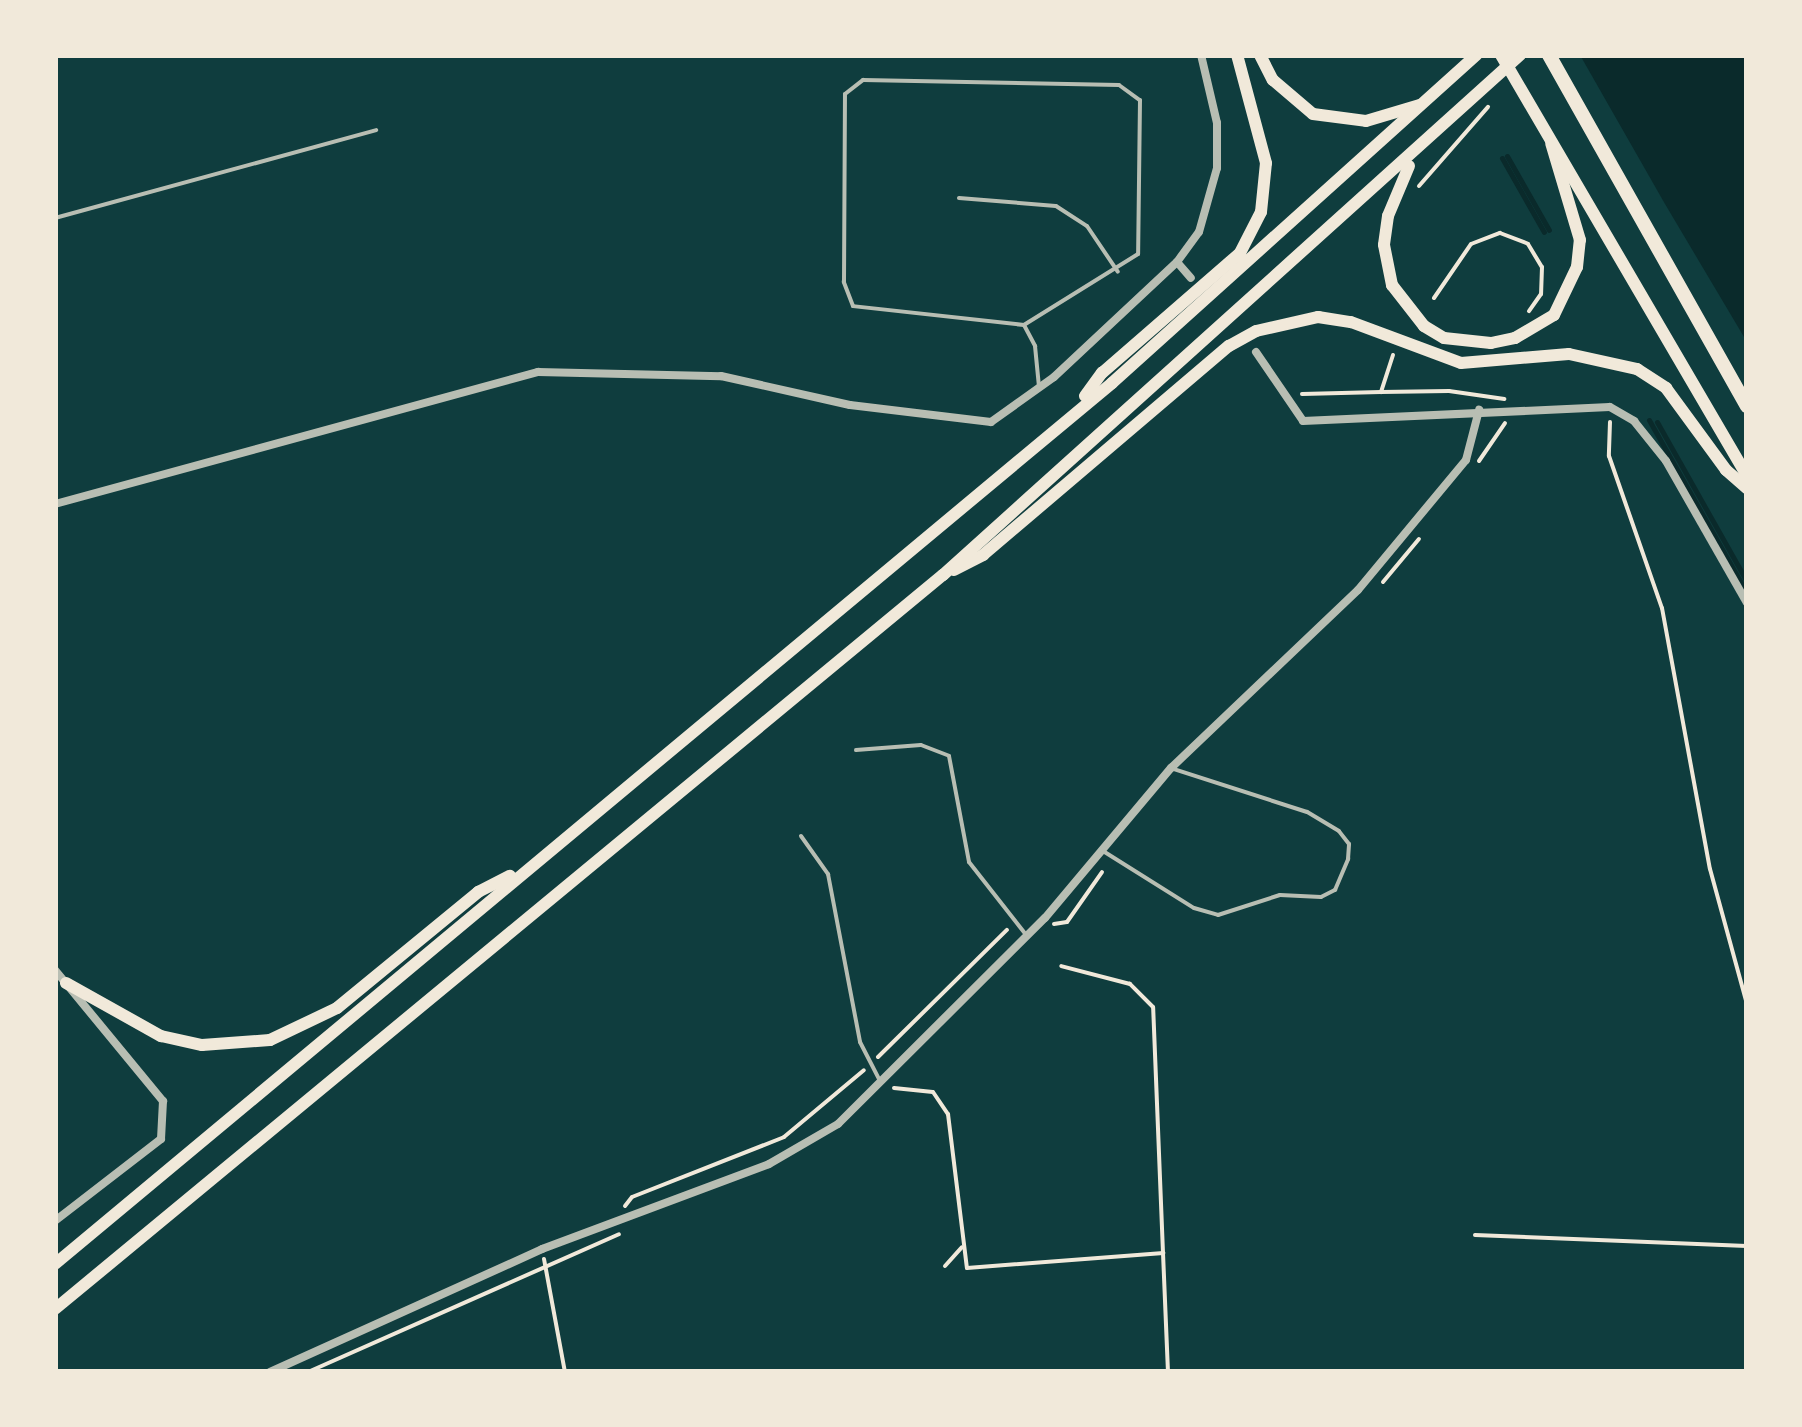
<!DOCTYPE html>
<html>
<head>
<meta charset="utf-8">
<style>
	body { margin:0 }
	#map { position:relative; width:1802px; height:1427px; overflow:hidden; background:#0f3d3e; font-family:Commissioner,sans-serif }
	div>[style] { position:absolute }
	.water>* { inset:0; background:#0a2a2b }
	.stream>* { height:5px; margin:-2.5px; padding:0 2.5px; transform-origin:2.5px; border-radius:2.5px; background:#0a2a2b }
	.path>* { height:4px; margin:-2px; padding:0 2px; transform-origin:2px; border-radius:2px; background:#f1e9da }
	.service>* { height:4px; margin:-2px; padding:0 2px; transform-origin:2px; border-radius:2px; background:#b8beb3 }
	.minor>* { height:8px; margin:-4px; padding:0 4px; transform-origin:4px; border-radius:4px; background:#b8beb3 }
	.trunk>* { height:12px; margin:-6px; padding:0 6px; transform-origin:6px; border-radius:6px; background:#f1e9da }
	.motorway>* { height:14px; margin:-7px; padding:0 7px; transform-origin:7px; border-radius:7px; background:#f1e9da }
	span { translate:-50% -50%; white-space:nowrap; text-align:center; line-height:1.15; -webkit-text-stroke:8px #f1e9da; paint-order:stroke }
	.frame { position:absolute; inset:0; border:58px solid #f1e9da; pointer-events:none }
</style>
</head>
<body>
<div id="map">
	<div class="water">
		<div style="clip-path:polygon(1580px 55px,1747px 55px,1747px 342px,1665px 204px)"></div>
	</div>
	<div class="stream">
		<div style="left:1507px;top:156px;width:85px;rotate:60.4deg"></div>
		<div style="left:1502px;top:158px;width:85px;rotate:60.4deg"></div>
		<div style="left:1649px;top:420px;width:199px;rotate:60.5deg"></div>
		<div style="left:1657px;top:422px;width:184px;rotate:60.6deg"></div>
	</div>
	<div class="path">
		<div style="left:1419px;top:186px;width:105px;rotate:-48.9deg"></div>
		<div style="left:1434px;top:298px;width:65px;rotate:-55.6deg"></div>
		<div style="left:1471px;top:244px;width:31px;rotate:-21deg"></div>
		<div style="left:1500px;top:233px;width:30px;rotate:21deg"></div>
		<div style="left:1528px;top:244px;width:27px;rotate:59deg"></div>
		<div style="left:1542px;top:267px;width:27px;rotate:92deg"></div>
		<div style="left:1541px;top:294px;width:21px;rotate:125deg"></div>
		<div style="left:1393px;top:355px;width:39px;rotate:108deg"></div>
		<div style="left:1381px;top:392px;width:68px;rotate:-0.8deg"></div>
		<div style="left:1449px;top:391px;width:56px;rotate:8.3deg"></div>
		<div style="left:1302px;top:394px;width:79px;rotate:-1.5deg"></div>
		<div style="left:1610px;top:422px;width:34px;rotate:92deg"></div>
		<div style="left:1609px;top:456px;width:161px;rotate:70.8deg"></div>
		<div style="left:1662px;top:608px;width:265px;rotate:79.6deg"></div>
		<div style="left:1710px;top:869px;width:140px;rotate:74.7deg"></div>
		<div style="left:1479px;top:461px;width:46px;rotate:-55.6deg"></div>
		<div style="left:1383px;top:582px;width:56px;rotate:-50.1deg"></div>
		<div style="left:1054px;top:924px;width:13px;rotate:-9deg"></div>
		<div style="left:1067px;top:922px;width:61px;rotate:-55deg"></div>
		<div style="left:878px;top:1057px;width:181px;rotate:-44.6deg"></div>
		<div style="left:894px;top:1088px;width:39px;rotate:6deg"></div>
		<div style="left:933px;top:1092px;width:27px;rotate:56deg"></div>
		<div style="left:948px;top:1114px;width:155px;rotate:83deg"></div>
		<div style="left:967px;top:1268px;width:197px;rotate:-4.4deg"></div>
		<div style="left:1163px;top:1253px;width:246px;rotate:-92.3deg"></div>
		<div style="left:1153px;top:1007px;width:33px;rotate:-135deg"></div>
		<div style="left:1130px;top:984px;width:71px;rotate:-165.4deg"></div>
		<div style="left:625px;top:1206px;width:11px;rotate:-52deg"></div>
		<div style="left:632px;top:1197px;width:163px;rotate:-21.5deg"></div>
		<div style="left:784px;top:1137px;width:104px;rotate:-39.9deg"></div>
		<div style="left:1475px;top:1235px;width:272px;rotate:2.3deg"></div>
		<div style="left:1163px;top:1253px;width:119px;rotate:87.6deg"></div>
		<div style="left:544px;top:1259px;width:115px;rotate:79.5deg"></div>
		<div style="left:945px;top:1266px;width:25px;rotate:-48deg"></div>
		<div style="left:308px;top:1372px;width:340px;rotate:-23.9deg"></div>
	</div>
	<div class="service">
		<div style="left:863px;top:80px;width:256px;rotate:1.1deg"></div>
		<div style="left:1119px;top:85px;width:26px;rotate:36deg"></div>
		<div style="left:1140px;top:100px;width:154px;rotate:90.7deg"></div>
		<div style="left:1138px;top:254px;width:134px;rotate:148.1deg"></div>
		<div style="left:1024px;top:325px;width:172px;rotate:-173.7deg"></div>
		<div style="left:853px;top:306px;width:26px;rotate:-111deg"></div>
		<div style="left:844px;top:282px;width:188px;rotate:-89.7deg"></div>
		<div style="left:845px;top:94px;width:23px;rotate:-38deg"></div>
		<div style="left:959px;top:198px;width:97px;rotate:4.7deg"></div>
		<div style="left:1056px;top:206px;width:37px;rotate:33deg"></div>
		<div style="left:1087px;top:226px;width:55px;rotate:56deg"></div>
		<div style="left:55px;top:218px;width:333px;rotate:-15.3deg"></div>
		<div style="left:1024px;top:325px;width:24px;rotate:62deg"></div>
		<div style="left:1035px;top:346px;width:41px;rotate:84.4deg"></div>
		<div style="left:856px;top:750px;width:65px;rotate:-4.4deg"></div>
		<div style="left:921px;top:745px;width:30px;rotate:21deg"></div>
		<div style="left:949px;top:756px;width:108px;rotate:79.3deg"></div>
		<div style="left:969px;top:862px;width:94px;rotate:51.9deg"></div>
		<div style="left:801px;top:836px;width:47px;rotate:54.6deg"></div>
		<div style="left:828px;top:874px;width:171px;rotate:79.2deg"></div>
		<div style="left:860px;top:1042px;width:42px;rotate:62.8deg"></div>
		<div style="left:1103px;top:851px;width:107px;rotate:32.1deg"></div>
		<div style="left:1194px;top:908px;width:25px;rotate:16deg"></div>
		<div style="left:1218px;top:915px;width:65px;rotate:-17.9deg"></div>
		<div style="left:1280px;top:895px;width:41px;rotate:2.8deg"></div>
		<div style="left:1321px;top:897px;width:16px;rotate:-27deg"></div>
		<div style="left:1335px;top:890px;width:34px;rotate:-67deg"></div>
		<div style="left:1348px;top:859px;width:15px;rotate:-86deg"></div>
		<div style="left:1349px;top:844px;width:16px;rotate:-128deg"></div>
		<div style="left:1339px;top:831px;width:37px;rotate:-149deg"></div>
		<div style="left:1307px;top:812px;width:143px;rotate:-162.1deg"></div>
	</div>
	<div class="minor">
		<div style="left:1177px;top:262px;width:21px;rotate:49deg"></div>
		<div style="left:1256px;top:352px;width:83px;rotate:55.7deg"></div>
		<div style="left:1303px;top:421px;width:307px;rotate:-2.6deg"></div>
		<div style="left:1610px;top:407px;width:28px;rotate:30deg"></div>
		<div style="left:1634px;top:421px;width:51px;rotate:51.3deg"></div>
		<div style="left:1666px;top:461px;width:163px;rotate:60.3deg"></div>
		<div style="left:55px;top:504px;width:501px;rotate:-15.29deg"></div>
		<div style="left:538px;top:372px;width:183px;rotate:1.3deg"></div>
		<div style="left:721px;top:376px;width:132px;rotate:12.7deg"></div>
		<div style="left:850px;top:405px;width:142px;rotate:6.9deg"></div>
		<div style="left:991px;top:422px;width:77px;rotate:-35.5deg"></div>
		<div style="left:1054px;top:377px;width:168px;rotate:-43.1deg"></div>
		<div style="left:1177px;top:262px;width:37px;rotate:-54deg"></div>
		<div style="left:1199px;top:232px;width:66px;rotate:-74.3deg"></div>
		<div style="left:1217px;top:168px;width:45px;rotate:-90deg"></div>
		<div style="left:1217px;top:123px;width:70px;rotate:-103.2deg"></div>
		<div style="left:55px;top:970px;width:170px;rotate:50.5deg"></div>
		<div style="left:163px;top:1101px;width:38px;rotate:93deg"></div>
		<div style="left:161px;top:1139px;width:134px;rotate:142.3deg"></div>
		<div style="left:270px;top:1372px;width:299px;rotate:-24.3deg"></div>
		<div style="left:542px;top:1249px;width:242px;rotate:-20.5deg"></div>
		<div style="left:769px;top:1164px;width:80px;rotate:-30.1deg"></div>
		<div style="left:838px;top:1124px;width:292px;rotate:-44.9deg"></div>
		<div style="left:1045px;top:918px;width:196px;rotate:-50deg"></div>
		<div style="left:1171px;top:768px;width:258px;rotate:-43.6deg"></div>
		<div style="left:1358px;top:590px;width:169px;rotate:-50.3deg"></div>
		<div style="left:1466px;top:460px;width:52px;rotate:-75.4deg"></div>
	</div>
	<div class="trunk">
		<div style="left:1260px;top:55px;width:28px;rotate:63deg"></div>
		<div style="left:1273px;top:80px;width:52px;rotate:40.4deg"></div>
		<div style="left:1313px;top:114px;width:53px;rotate:7.5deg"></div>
		<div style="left:1366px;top:121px;width:56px;rotate:-16.5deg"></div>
		<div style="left:1501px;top:55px;width:488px;rotate:59.7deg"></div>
		<div style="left:1409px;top:166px;width:54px;rotate:112.8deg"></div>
		<div style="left:1388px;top:216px;width:29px;rotate:98deg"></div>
		<div style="left:1384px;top:245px;width:41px;rotate:78.7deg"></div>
		<div style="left:1392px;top:285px;width:52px;rotate:52deg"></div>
		<div style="left:1424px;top:326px;width:23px;rotate:31deg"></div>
		<div style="left:1444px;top:338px;width:47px;rotate:6.1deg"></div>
		<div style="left:1491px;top:343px;width:25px;rotate:-12deg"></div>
		<div style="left:1515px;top:338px;width:45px;rotate:-30.5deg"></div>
		<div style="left:1554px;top:315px;width:53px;rotate:-64.4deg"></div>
		<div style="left:1577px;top:267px;width:27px;rotate:-84deg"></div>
		<div style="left:1580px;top:240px;width:101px;rotate:-106.6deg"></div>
		<div style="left:1085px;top:396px;width:29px;rotate:-54deg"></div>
		<div style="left:1102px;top:373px;width:183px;rotate:-41deg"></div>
		<div style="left:1240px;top:253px;width:46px;rotate:-62.9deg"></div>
		<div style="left:1261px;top:212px;width:49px;rotate:-84.2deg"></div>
		<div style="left:1266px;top:163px;width:112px;rotate:-105deg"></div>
		<div style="left:954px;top:570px;width:33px;rotate:-27deg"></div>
		<div style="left:983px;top:555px;width:323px;rotate:-40.4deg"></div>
		<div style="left:1229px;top:346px;width:31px;rotate:-29deg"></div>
		<div style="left:1256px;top:331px;width:64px;rotate:-12.7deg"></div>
		<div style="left:1318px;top:317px;width:33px;rotate:9deg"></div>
		<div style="left:1351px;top:322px;width:117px;rotate:20.4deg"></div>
		<div style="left:1461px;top:363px;width:108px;rotate:-4.8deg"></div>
		<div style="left:1569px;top:354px;width:70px;rotate:12.4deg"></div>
		<div style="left:1637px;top:369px;width:35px;rotate:33deg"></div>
		<div style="left:1666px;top:388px;width:102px;rotate:53.8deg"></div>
		<div style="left:1726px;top:470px;width:28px;rotate:41deg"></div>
		<div style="left:66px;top:983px;width:109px;rotate:29.2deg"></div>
		<div style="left:161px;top:1036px;width:42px;rotate:12.4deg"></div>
		<div style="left:202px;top:1045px;width:68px;rotate:-4.2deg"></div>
		<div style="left:270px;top:1040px;width:74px;rotate:-25.5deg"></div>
		<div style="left:337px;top:1008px;width:183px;rotate:-39.4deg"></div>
		<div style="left:478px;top:892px;width:36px;rotate:-27deg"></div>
		<div style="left:55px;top:1264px;width:1376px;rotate:-39.81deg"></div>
		<div style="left:1112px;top:383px;width:490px;rotate:-42deg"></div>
		<div style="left:55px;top:1309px;width:1152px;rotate:-39.58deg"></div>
		<div style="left:943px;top:575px;width:777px;rotate:-42.03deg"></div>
	</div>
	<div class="motorway">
		<div style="left:1549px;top:55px;width:403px;rotate:60.6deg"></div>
	</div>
	<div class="frame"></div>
</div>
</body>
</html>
